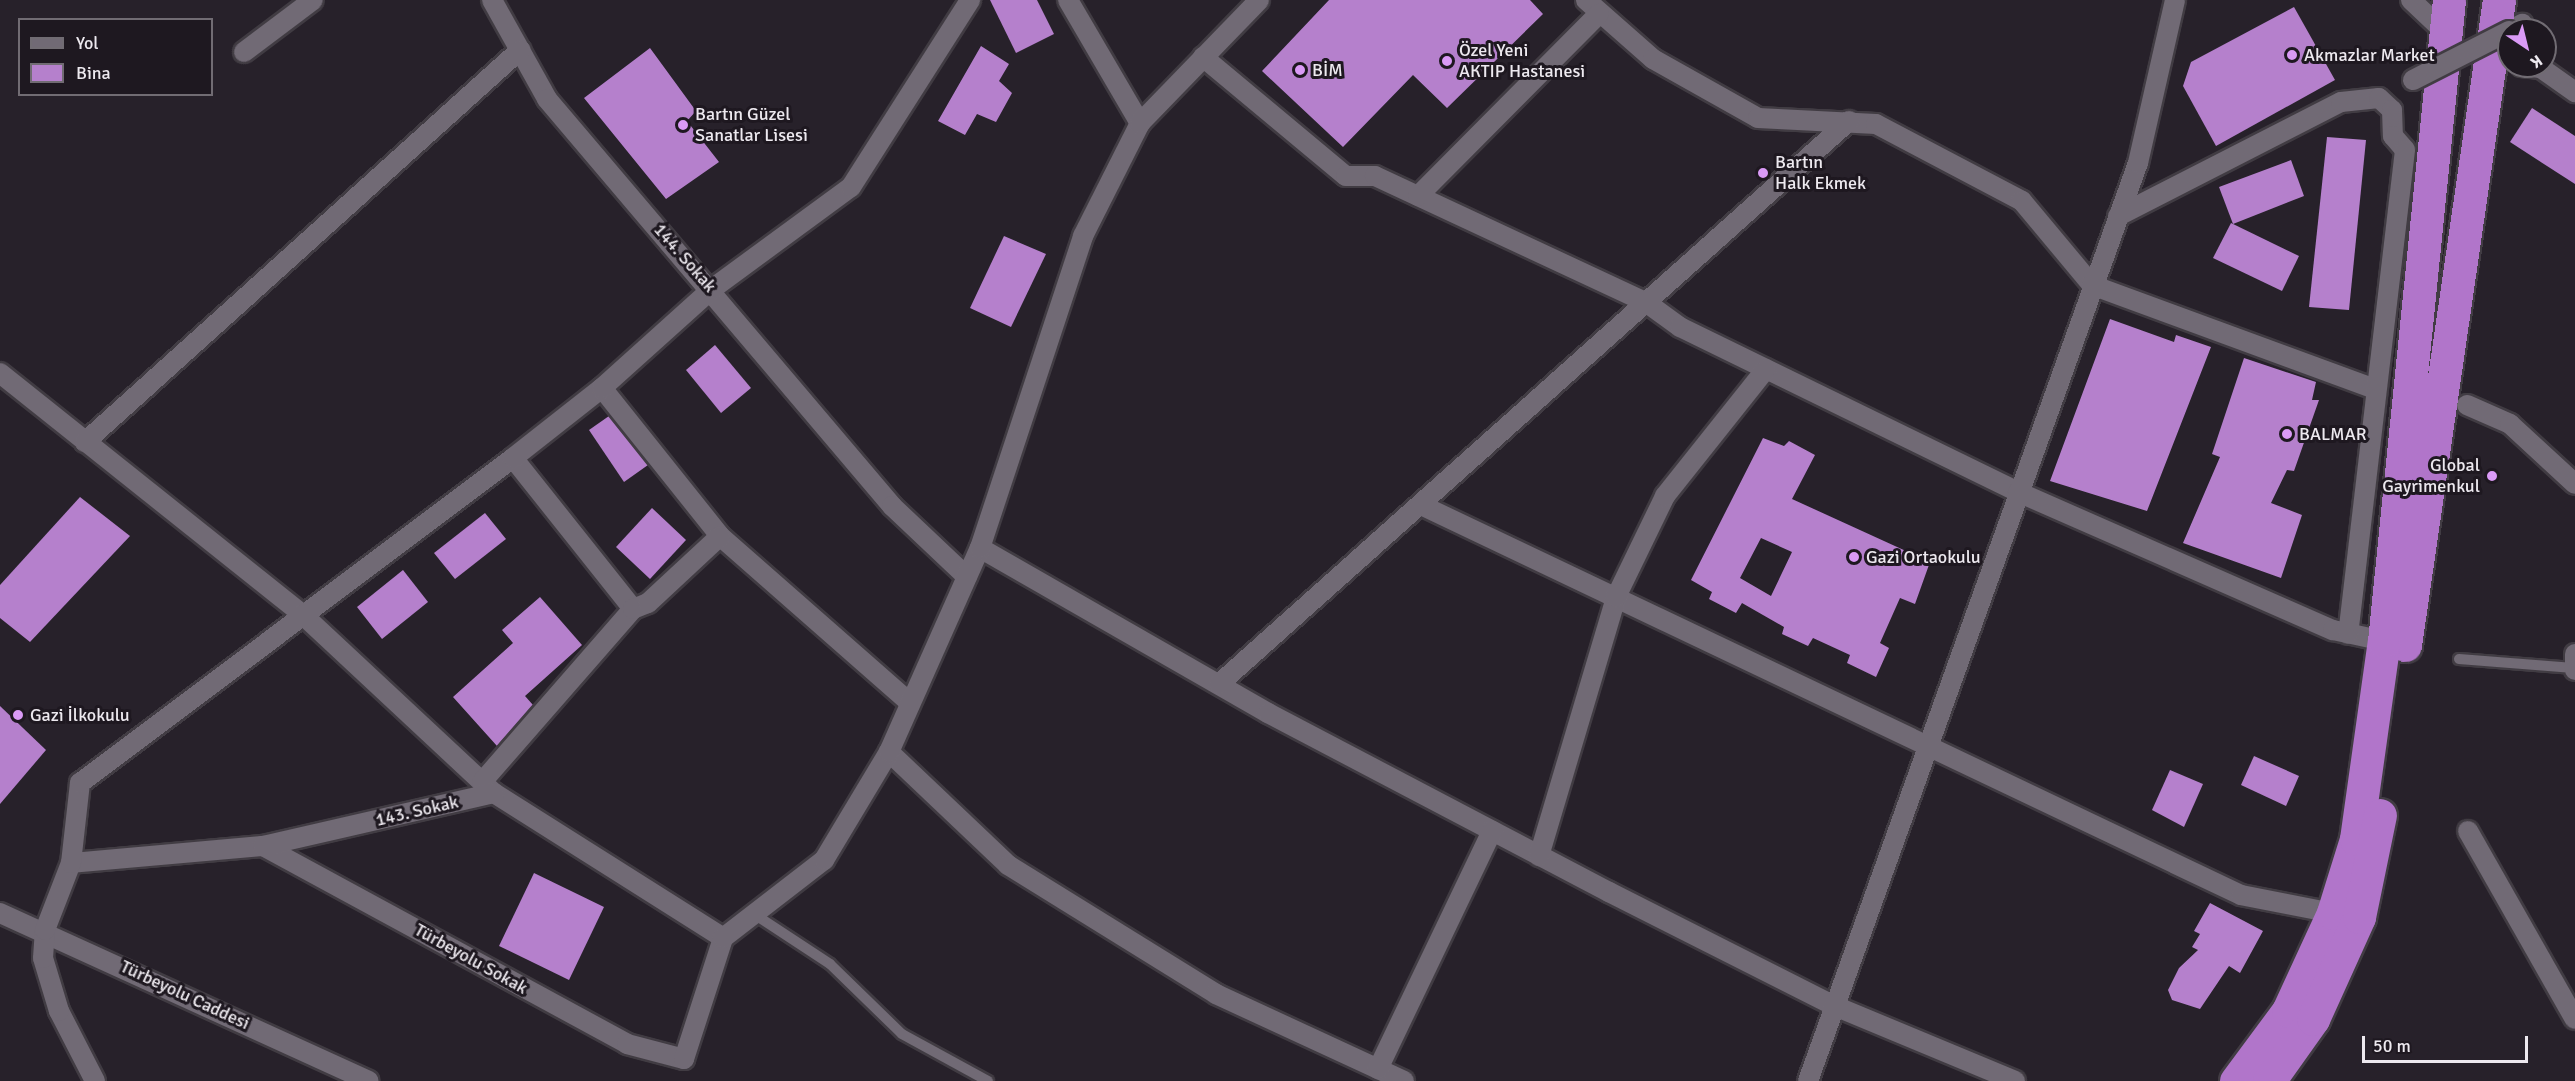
<!DOCTYPE html>
<html>
<head>
<meta charset="utf-8">
<style>
	body { margin:0 }
	#map { position:relative; width:2575px; height:1081px; overflow:hidden; background:#27212a; font-family:Signika,sans-serif }
	div>[style] { position:absolute }
	.building>* { inset:0; background:#b580cc }
	.roads { filter:drop-shadow(2px 0 #413c43) drop-shadow(-2px 0 #413c43) drop-shadow(0 2px #413c43) drop-shadow(0 -2px #413c43) }
	.lane>* { height:10px; margin:-5px; padding:0 5px; transform-origin:5px; border-radius:5px; background:#716a75 }
	.street>* { height:20px; margin:-10px; padding:0 10px; transform-origin:10px; border-radius:10px; background:#716a75 }
	.highway>* { height:33px; margin:-16.5px; padding:0 16.5px; transform-origin:16.5px; border-radius:16.5px; background:#b175ca }
	.bridges { filter:drop-shadow(2px 0 #413c43) drop-shadow(-2px 0 #413c43) drop-shadow(0 2px #413c43) drop-shadow(0 -2px #413c43) }
	.street-bridge>* { height:20px; margin:-10px; padding:0 10px; transform-origin:10px; border-radius:10px; background:#716a75 }
	.dots>* { width:16px; height:16px; translate:-50% -50%; box-sizing:border-box; border:3px solid #1e1820; border-radius:50% }
	span { translate:-50% -50%; white-space:nowrap; text-align:center; line-height:1.15; -webkit-text-stroke:6px #1e1820; paint-order:stroke }
	.poi-label { font-size:18px; color:#ede9ef }
	.left { translate:0 -50%; text-align:left }
	.right { translate:-100% -50%; text-align:right }
	.street-label { font-size:18px; color:#ede9ef }
	.legend { position:absolute; left:18px; top:18px; width:195px; height:78px; box-sizing:border-box; background:#1e1820; border:2px solid #716c73; margin:0; padding:8px 10px; list-style:none; font-size:18px; color:#ede9ef }
	.legend li { display:flex; align-items:center; gap:12px; height:30px }
	.legend b { width:30px; border:2px solid #716c73 }
	.north { position:absolute; left:2497px; top:18px; width:60px; height:60px; box-sizing:border-box; background:#1e1820; border:2px solid #716c73; border-radius:50%; rotate:145deg; font-size:16px; font-weight:700; line-height:24px; text-align:center; color:#ede9ef }
	.north::after { content:''; display:block; margin:auto; width:21px; height:27px; background:#da9af6; clip-path:polygon(50% 0,100% 100%,50% 72%,0 100%) }
	.scale { position:absolute; left:2362px; top:1036px; width:166px; height:27px; box-sizing:border-box; border:3px solid #ede9ef; border-top:0; padding-left:8px; font-size:18px; line-height:21px; white-space:nowrap; color:#ede9ef; -webkit-text-stroke:4px #1e1820; paint-order:stroke }
</style>
</head>
<body>
<div id="map">
	<div class="building">
		<div style="clip-path:polygon(990px 0,1037px 0,1054px 34px,1016px 53px)"></div>
		<div style="clip-path:polygon(1329px 0,1530px 0,1543px 14px,1447px 108px,1413px 75px,1343px 147px,1262px 71px)"></div>
		<div style="clip-path:polygon(2294px 7px,2335px 80px,2216px 146px,2183px 86px,2191px 62px)"></div>
		<div style="clip-path:polygon(981px 46px,1009px 64px,999px 81px,1012px 93px,996px 122px,977px 114px,965px 135px,938px 121px)"></div>
		<div style="clip-path:polygon(650px 48px,696px 111px,687px 121px,719px 162px,666px 199px,584px 98px)"></div>
		<div style="clip-path:polygon(2532px 108px,2575px 136px,2575px 184px,2510px 142px)"></div>
		<div style="clip-path:polygon(2327px 137px,2366px 140px,2349px 310px,2309px 307px)"></div>
		<div style="clip-path:polygon(2291px 160px,2304px 196px,2233px 224px,2219px 187px)"></div>
		<div style="clip-path:polygon(2231px 223px,2299px 256px,2282px 291px,2213px 258px)"></div>
		<div style="clip-path:polygon(1004px 236px,1046px 254px,1011px 327px,970px 308px)"></div>
		<div style="clip-path:polygon(2110px 319px,2174px 342px,2176px 335px,2211px 347px,2147px 511px,2050px 481px)"></div>
		<div style="clip-path:polygon(715px 345px,751px 388px,721px 413px,686px 370px)"></div>
		<div style="clip-path:polygon(2244px 358px,2316px 382px,2312px 400px,2319px 400px,2294px 471px,2287px 470px,2271px 503px,2302px 515px,2281px 578px,2183px 543px,2220px 457px,2212px 454px)"></div>
		<div style="clip-path:polygon(609px 416px,648px 465px,624px 482px,589px 430px)"></div>
		<div style="clip-path:polygon(evenodd,1763px 438px,1784px 446px,1789px 441px,1815px 455px,1792px 499px,1930px 562px,1915px 604px,1900px 598px,1880px 643px,1889px 648px,1876px 677px,1847px 663px,1850px 655px,1813px 638px,1808px 646px,1782px 634px,1784px 627px,1742px 603px,1736px 613px,1709px 599px,1712px 592px,1691px 580px,1763px 438px,1761px 538px,1792px 552px,1771px 596px,1740px 578px,1761px 538px)"></div>
		<div style="clip-path:polygon(80px 497px,130px 536px,30px 642px,0 618px,0 585px)"></div>
		<div style="clip-path:polygon(652px 508px,686px 540px,650px 579px,616px 547px)"></div>
		<div style="clip-path:polygon(485px 513px,506px 539px,455px 579px,434px 553px)"></div>
		<div style="clip-path:polygon(403px 570px,428px 602px,382px 639px,357px 607px)"></div>
		<div style="clip-path:polygon(540px 597px,582px 645px,525px 696px,533px 705px,497px 746px,453px 697px,513px 643px,502px 630px)"></div>
		<div style="clip-path:polygon(0 706px,46px 750px,0 804px)"></div>
		<div style="clip-path:polygon(2254px 756px,2299px 776px,2286px 806px,2241px 785px)"></div>
		<div style="clip-path:polygon(2170px 770px,2203px 784px,2184px 827px,2152px 810px)"></div>
		<div style="clip-path:polygon(534px 873px,604px 907px,569px 980px,499px 946px)"></div>
		<div style="clip-path:polygon(2210px 903px,2263px 931px,2240px 973px,2229px 966px,2200px 1009px,2172px 1000px,2168px 990px,2179px 968px,2198px 950px,2192px 947px,2200px 934px,2194px 931px)"></div>
	</div>
	<div class="roads">
		<div class="lane">
			<div style="left:2459px;top:659px;width:115px;rotate:4.5deg"></div>
			<div style="left:754px;top:914px;width:91px;rotate:33.3deg"></div>
			<div style="left:830px;top:964px;width:100px;rotate:44.2deg"></div>
			<div style="left:902px;top:1034px;width:98px;rotate:28.7deg"></div>
		</div>
		<div class="street">
			<div style="left:492px;top:0;width:113px;rotate:60.9deg"></div>
			<div style="left:547px;top:99px;width:534px;rotate:49.71deg"></div>
			<div style="left:892px;top:506px;width:103px;rotate:43.4deg"></div>
			<div style="left:1068px;top:0;width:143px;rotate:59.7deg"></div>
			<div style="left:1586px;top:0;width:89px;rotate:41.4deg"></div>
			<div style="left:1653px;top:59px;width:120px;rotate:29.3deg"></div>
			<div style="left:1758px;top:118px;width:118px;rotate:2.9deg"></div>
			<div style="left:1876px;top:124px;width:165px;rotate:27.8deg"></div>
			<div style="left:2022px;top:201px;width:109px;rotate:50.2deg"></div>
			<div style="left:2092px;top:285px;width:302px;rotate:20.2deg"></div>
			<div style="left:2411px;top:0;width:48px;rotate:43.3deg"></div>
			<div style="left:2511px;top:30px;width:13px;rotate:-29deg"></div>
			<div style="left:244px;top:52px;width:86px;rotate:-37deg"></div>
			<div style="left:1203px;top:57px;width:186px;rotate:39.8deg"></div>
			<div style="left:1346px;top:176px;width:29px"></div>
			<div style="left:1375px;top:176px;width:300px;rotate:25deg"></div>
			<div style="left:1647px;top:303px;width:41px;rotate:36deg"></div>
			<div style="left:1680px;top:327px;width:376px;rotate:26deg"></div>
			<div style="left:2018px;top:492px;width:344px;rotate:23.7deg"></div>
			<div style="left:2333px;top:630px;width:52px;rotate:12.2deg"></div>
			<div style="left:2521px;top:66px;width:20px;rotate:6deg"></div>
			<div style="left:2541px;top:68px;width:42px;rotate:35.2deg"></div>
			<div style="left:1418px;top:196px;width:257px;rotate:-45.2deg"></div>
			<div style="left:2118px;top:216px;width:250px;rotate:-27.1deg"></div>
			<div style="left:2341px;top:102px;width:38px;rotate:-6deg"></div>
			<div style="left:2379px;top:98px;width:18px;rotate:43deg"></div>
			<div style="left:2392px;top:110px;width:26px;rotate:88deg"></div>
			<div style="left:2393px;top:136px;width:18px;rotate:49deg"></div>
			<div style="left:2405px;top:150px;width:487px;rotate:96.7deg"></div>
			<div style="left:0;top:373px;width:388px;rotate:38.6deg"></div>
			<div style="left:303px;top:615px;width:261px;rotate:43deg"></div>
			<div style="left:494px;top:793px;width:271px;rotate:32.3deg"></div>
			<div style="left:602px;top:388px;width:189px;rotate:51.4deg"></div>
			<div style="left:720px;top:536px;width:252px;rotate:41.3deg"></div>
			<div style="left:2467px;top:405px;width:47px;rotate:23.8deg"></div>
			<div style="left:2510px;top:424px;width:88px;rotate:42.7deg"></div>
			<div style="left:85px;top:442px;width:586px;rotate:-42.02deg"></div>
			<div style="left:513px;top:458px;width:193px;rotate:51.5deg"></div>
			<div style="left:1421px;top:505px;width:908px;rotate:25.44deg"></div>
			<div style="left:2241px;top:895px;width:94px;rotate:11.1deg"></div>
			<div style="left:980px;top:548px;width:332px;rotate:29.8deg"></div>
			<div style="left:1268px;top:713px;width:385px;rotate:27.7deg"></div>
			<div style="left:1609px;top:892px;width:253px;rotate:26.8deg"></div>
			<div style="left:1835px;top:1006px;width:195px;rotate:22.6deg"></div>
			<div style="left:2575px;top:654px;width:16px;rotate:90deg"></div>
			<div style="left:1219px;top:684px;width:845px;rotate:-41.79deg"></div>
			<div style="left:889px;top:752px;width:164px;rotate:43.5deg"></div>
			<div style="left:1008px;top:865px;width:245px;rotate:31.8deg"></div>
			<div style="left:1216px;top:994px;width:207px;rotate:24.8deg"></div>
			<div style="left:482px;top:782px;width:230px;rotate:-48.9deg"></div>
			<div style="left:633px;top:609px;width:16px;rotate:-22deg"></div>
			<div style="left:648px;top:603px;width:98px;rotate:-42.9deg"></div>
			<div style="left:2468px;top:831px;width:216px;rotate:60.4deg"></div>
			<div style="left:263px;top:846px;width:414px;rotate:28.5deg"></div>
			<div style="left:627px;top:1044px;width:59px;rotate:14.7deg"></div>
			<div style="left:684px;top:1059px;width:127px;rotate:-72.1deg"></div>
			<div style="left:723px;top:938px;width:128px;rotate:-37.7deg"></div>
			<div style="left:824px;top:860px;width:126px;rotate:-59deg"></div>
			<div style="left:889px;top:752px;width:223px;rotate:-66deg"></div>
			<div style="left:980px;top:548px;width:329px;rotate:-71.7deg"></div>
			<div style="left:1083px;top:236px;width:127px;rotate:-63.2deg"></div>
			<div style="left:1140px;top:123px;width:171px;rotate:-45.9deg"></div>
			<div style="left:1539px;top:856px;width:270px;rotate:-73.4deg"></div>
			<div style="left:1616px;top:597px;width:112px;rotate:-64.1deg"></div>
			<div style="left:1665px;top:496px;width:162px;rotate:-51.5deg"></div>
			<div style="left:71px;top:863px;width:193px;rotate:-5.1deg"></div>
			<div style="left:263px;top:846px;width:237px;rotate:-12.9deg"></div>
			<div style="left:0;top:913px;width:405px;rotate:24.5deg"></div>
			<div style="left:1378px;top:1069px;width:264px;rotate:-64.4deg"></div>
			<div style="left:95px;top:1081px;width:79px;rotate:-117.2deg"></div>
			<div style="left:59px;top:1011px;width:55px;rotate:-106.8deg"></div>
			<div style="left:43px;top:958px;width:28px;rotate:-86deg"></div>
			<div style="left:45px;top:930px;width:72px;rotate:-68.8deg"></div>
			<div style="left:71px;top:863px;width:81px;rotate:-83.6deg"></div>
			<div style="left:80px;top:783px;width:541px;rotate:-36.89deg"></div>
			<div style="left:513px;top:458px;width:113px;rotate:-38.2deg"></div>
			<div style="left:602px;top:388px;width:148px;rotate:-42deg"></div>
			<div style="left:712px;top:289px;width:172px;rotate:-36.3deg"></div>
			<div style="left:851px;top:187px;width:222px;rotate:-57.5deg"></div>
			<div style="left:1808px;top:1081px;width:976px;rotate:-70.23deg"></div>
			<div style="left:2138px;top:163px;width:167px;rotate:-77.2deg"></div>
		</div>
		<div class="highway">
			<div style="left:2405px;top:645px;width:652px;rotate:-81.71deg"></div>
			<div style="left:2236px;top:1081px;width:87px;rotate:-53.4deg"></div>
			<div style="left:2288px;top:1011px;width:108px;rotate:-65.3deg"></div>
			<div style="left:2333px;top:913px;width:77px;rotate:-72.7deg"></div>
			<div style="left:2356px;top:839px;width:200px;rotate:-82deg"></div>
			<div style="left:2384px;top:641px;width:644px;rotate:-84.21deg"></div>
			<div style="left:2269px;top:1081px;width:76px;rotate:-54.6deg"></div>
			<div style="left:2313px;top:1019px;width:112px;rotate:-65.7deg"></div>
			<div style="left:2359px;top:917px;width:104px;rotate:-78.4deg"></div>
		</div>
	</div>
	<div class="bridges">
		<div class="street-bridge">
			<div style="left:2413px;top:80px;width:108px;rotate:-27deg"></div>
		</div>
	</div>
	<div class="dots">
		<div style="left:2292px;top:55px;background:#da9af6"></div>
		<div style="left:1447px;top:61px;background:#da9af6"></div>
		<div style="left:1300px;top:70px;background:#da9af6"></div>
		<div style="left:683px;top:125px;background:#da9af6"></div>
		<div style="left:1763px;top:173px;background:#da9af6"></div>
		<div style="left:2287px;top:434px;background:#da9af6"></div>
		<div style="left:2492px;top:476px;background:#da9af6"></div>
		<div style="left:1854px;top:557px;background:#da9af6"></div>
		<div style="left:18px;top:715px;background:#da9af6"></div>
	</div>
	<div class="poi-label">
		<span class="left" style="left:1459px;top:61px">Özel Yeni<br>AKTIP Hastanesi</span>
		<span class="left" style="left:2304px;top:55px">Akmazlar Market</span>
		<span class="left" style="left:1312px;top:70px">BİM</span>
		<span class="left" style="left:695px;top:125px">Bartın Güzel<br>Sanatlar Lisesi</span>
		<span class="left" style="left:1775px;top:173px">Bartın<br>Halk Ekmek</span>
		<span class="left" style="left:2299px;top:434px">BALMAR</span>
		<span class="right" style="left:2480px;top:476px">Global<br>Gayrimenkul</span>
		<span class="left" style="left:1866px;top:557px">Gazi Ortaokulu</span>
		<span class="left" style="left:30px;top:715px">Gazi İlkokulu</span>
	</div>
	<div class="street-label">
		<span style="left:685px;top:258px;rotate:49deg">144. Sokak</span>
		<span style="left:417px;top:811px;rotate:-13deg">143. Sokak</span>
		<span style="left:471px;top:959px;rotate:29deg">Türbeyolu Sokak</span>
		<span style="left:185px;top:995px;rotate:25deg">Türbeyolu Caddesi</span>
	</div>
	<ul class="legend">
	<li><b style="height:8px;background:#716a75"></b>Yol</li>
	<li><b style="height:16px;background:#b580cc"></b>Bina</li>
	</ul>
	<div class="north">K</div>
	<div class="scale">50 m</div>
</div>
</body>
</html>
